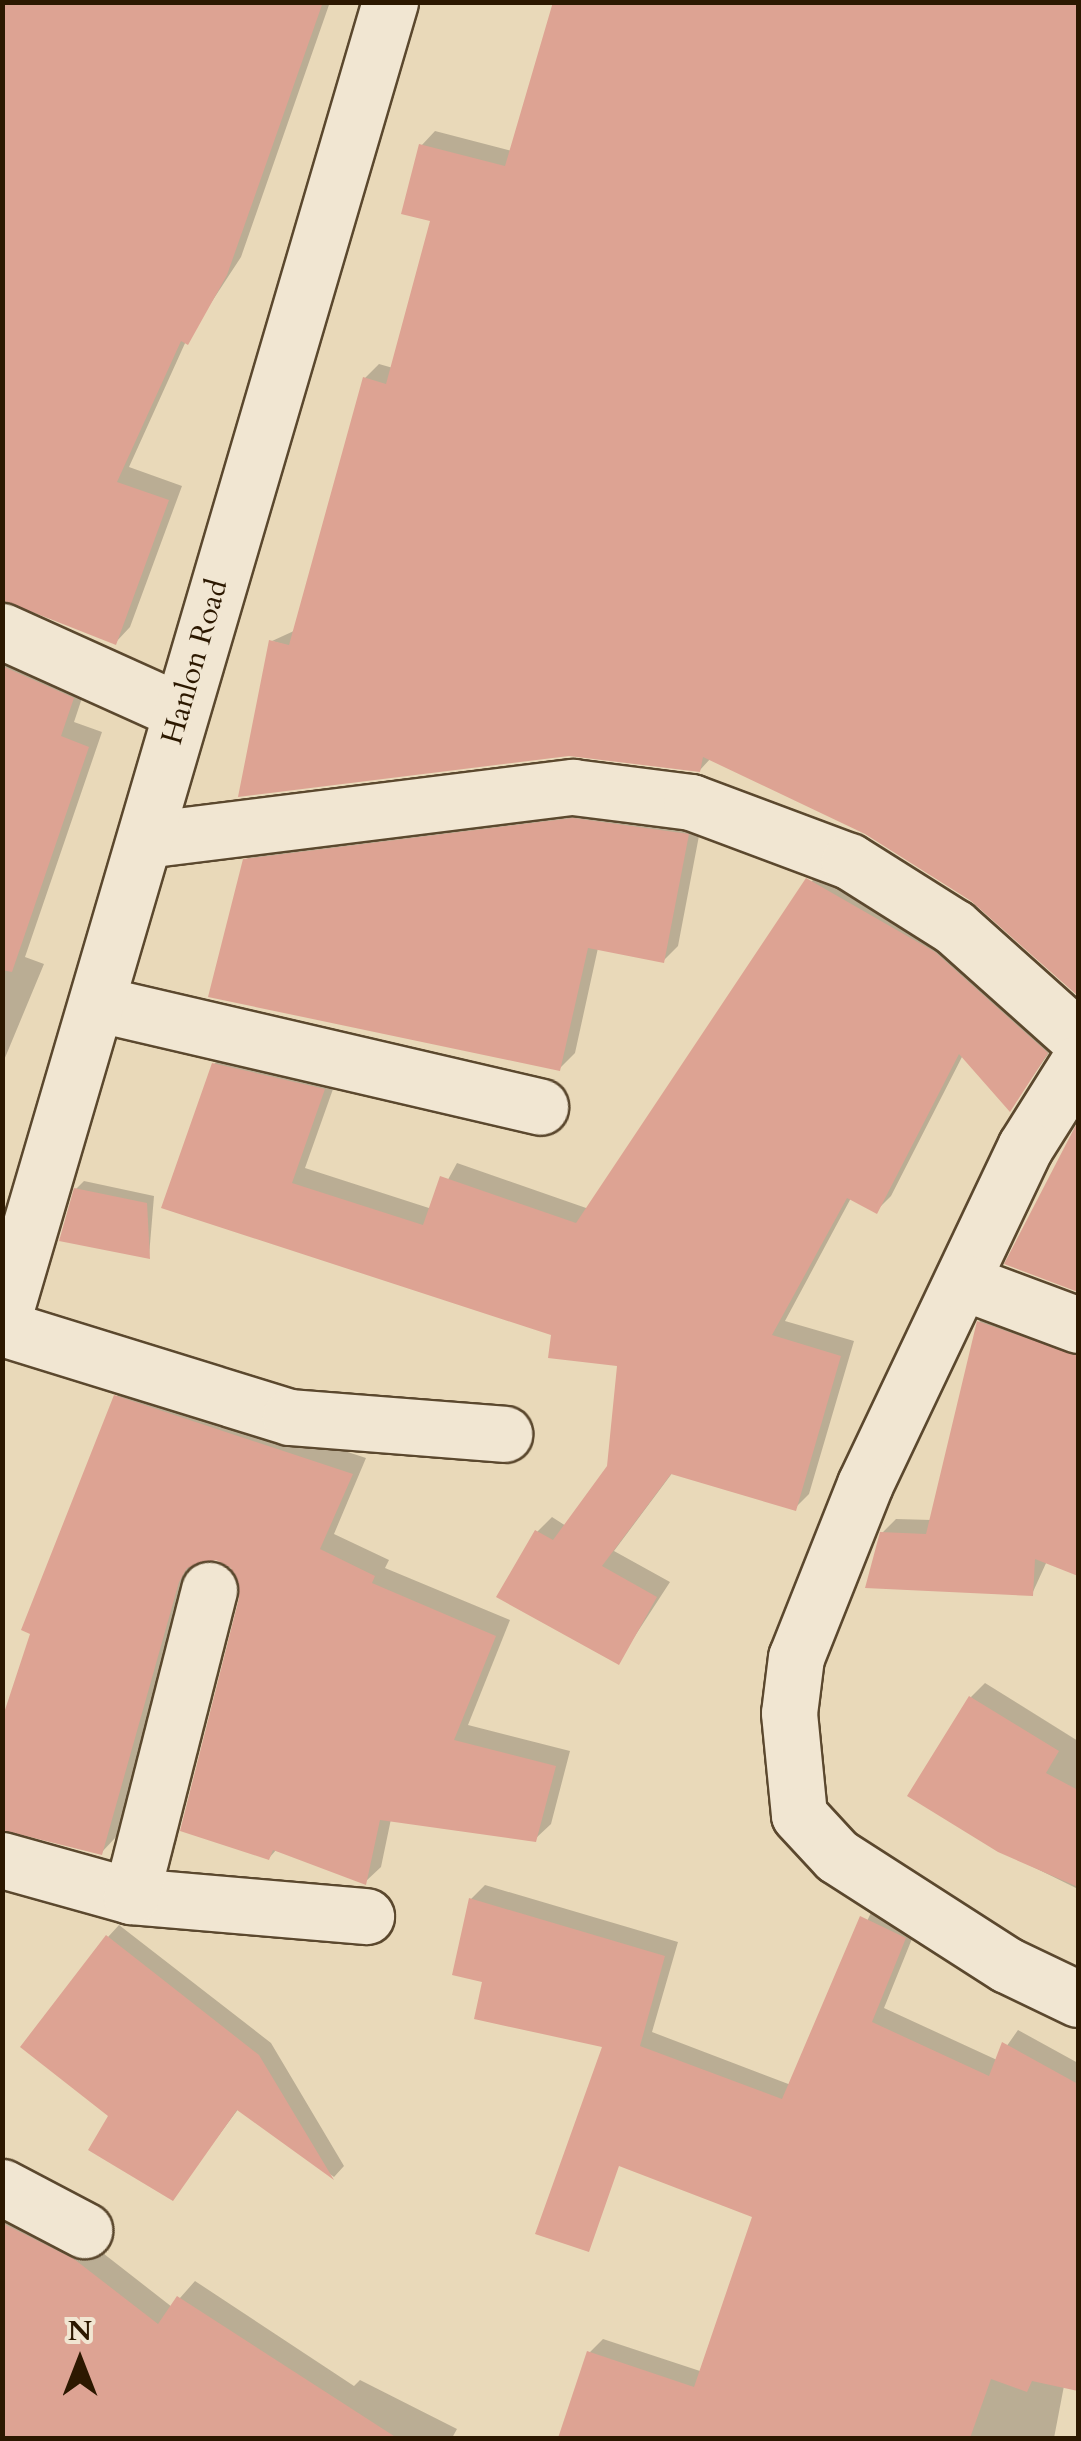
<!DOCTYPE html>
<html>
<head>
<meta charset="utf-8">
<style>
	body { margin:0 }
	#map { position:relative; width:1081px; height:2441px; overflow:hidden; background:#e9d9b9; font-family:Cardo,serif }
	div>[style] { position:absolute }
	.shadow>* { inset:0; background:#0003 }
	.building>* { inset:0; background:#dda393 }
	.roads { filter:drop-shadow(2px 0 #5b482e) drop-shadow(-2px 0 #5b482e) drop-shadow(0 2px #5b482e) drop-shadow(0 -2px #5b482e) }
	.minor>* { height:55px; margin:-27.5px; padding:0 27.5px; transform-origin:27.5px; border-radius:27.5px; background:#f1e6d2 }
	.secondary>* { height:55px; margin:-27.5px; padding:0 27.5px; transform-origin:27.5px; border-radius:27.5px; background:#f1e6d2 }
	span { translate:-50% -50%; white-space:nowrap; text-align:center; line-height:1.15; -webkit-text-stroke:8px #f1e6d2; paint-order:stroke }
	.street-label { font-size:30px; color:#2c1800 }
	.frame { position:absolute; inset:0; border:5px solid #2c1800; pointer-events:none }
	.north { position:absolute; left:30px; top:2311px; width:100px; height:100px; -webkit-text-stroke:8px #f1e6d2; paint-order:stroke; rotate:0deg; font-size:28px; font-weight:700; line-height:40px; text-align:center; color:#2c1800 }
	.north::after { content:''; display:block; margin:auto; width:35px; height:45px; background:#2c1800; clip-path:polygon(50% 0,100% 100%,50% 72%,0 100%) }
</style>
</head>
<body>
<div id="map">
	<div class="shadow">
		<div style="clip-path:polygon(2px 2px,330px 2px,241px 257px,186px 341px,129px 467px,182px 486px,130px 627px,116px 642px,2px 601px)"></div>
		<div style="clip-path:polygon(556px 2px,1078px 2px,1078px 993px,972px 899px,866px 832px,711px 758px,700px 770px,272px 641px,296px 630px,365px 378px,379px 364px,393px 368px,433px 220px,421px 146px,435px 131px,512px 151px)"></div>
		<div style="clip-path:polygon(2px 644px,87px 683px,74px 722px,102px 732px,25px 957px,44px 964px,2px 1065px)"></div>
		<div style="clip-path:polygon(589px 805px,702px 820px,678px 946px,663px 961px,598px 948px,575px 1053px,560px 1068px,245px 861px,261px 845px)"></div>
		<div style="clip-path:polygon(823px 865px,1060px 1037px,1010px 1109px,963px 1055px,891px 1196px,876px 1211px,851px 1198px,785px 1321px,854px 1341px,809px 1494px,795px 1508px,673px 1472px,614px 1551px,670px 1582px,618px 1662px,537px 1532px,552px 1517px,566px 1526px,609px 1467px,619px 1364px,554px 1333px,164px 1207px,214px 1064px,229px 1049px,338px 1075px,305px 1168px,432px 1209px,457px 1163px,589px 1209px)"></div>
		<div style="clip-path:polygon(1078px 1132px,1078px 1289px,1008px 1263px)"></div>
		<div style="clip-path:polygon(84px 1181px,154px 1196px,149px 1256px,76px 1189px)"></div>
		<div style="clip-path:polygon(993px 1308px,1078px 1340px,1078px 1573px,1047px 1561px,1032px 1594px,882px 1533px,896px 1519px,932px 1520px,979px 1322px)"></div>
		<div style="clip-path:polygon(131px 1381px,366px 1458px,334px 1534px,389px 1560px,385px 1568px,510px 1620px,468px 1725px,570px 1751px,551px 1824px,535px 1839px,391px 1819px,381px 1867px,365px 1882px,277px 1849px,269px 1858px,242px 1598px,234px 1567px,216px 1557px,193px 1565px,116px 1837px,101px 1853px,116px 1397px)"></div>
		<div style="clip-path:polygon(985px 1683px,1078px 1741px,1078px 1889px,999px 1850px,971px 1697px)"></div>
		<div style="clip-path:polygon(485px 1885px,678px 1942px,652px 2032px,791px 2085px,875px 1904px,918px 1924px,884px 2008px,997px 2060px,1018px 2030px,1078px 2063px,1078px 2313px,1054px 2438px,560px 2438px,589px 2353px,603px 2339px,700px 2371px,755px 2216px,605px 2046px,485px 1980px,471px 1899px)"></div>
		<div style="clip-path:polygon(119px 1925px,271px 2043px,344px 2166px,334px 2177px,239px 2108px,173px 2197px,108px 1937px)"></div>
		<div style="clip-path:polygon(2px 2198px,90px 2243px,172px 2307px,195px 2281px,354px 2386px,360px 2380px,457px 2429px,452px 2438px,2px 2438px)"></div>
	</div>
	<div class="building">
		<div style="clip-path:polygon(2px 2px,323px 2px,227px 275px,188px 345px,181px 341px,117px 482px,169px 500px,116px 645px,2px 600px)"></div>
		<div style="clip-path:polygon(553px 2px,1078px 2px,1078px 996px,971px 901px,865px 834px,703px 757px,700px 772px,569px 756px,238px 797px,269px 640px,289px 645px,363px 377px,386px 384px,430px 221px,401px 214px,419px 144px,505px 166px)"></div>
		<div style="clip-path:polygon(2px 666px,74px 698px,61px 736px,89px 747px,12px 972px,2px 970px)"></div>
		<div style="clip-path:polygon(573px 818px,689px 834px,664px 963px,588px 948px,560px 1071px,208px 997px,243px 859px)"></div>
		<div style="clip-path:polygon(806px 878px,935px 952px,1048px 1053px,1010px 1112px,959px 1054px,877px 1214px,847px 1198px,772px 1335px,841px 1356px,796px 1511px,671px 1474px,602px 1566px,657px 1597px,619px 1665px,496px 1597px,535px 1530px,553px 1540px,607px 1466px,617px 1366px,548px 1358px,551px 1335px,161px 1208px,212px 1063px,325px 1089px,292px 1183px,423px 1225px,440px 1176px,576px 1223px)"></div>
		<div style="clip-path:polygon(1078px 1121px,1078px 1292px,1004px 1264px)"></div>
		<div style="clip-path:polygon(74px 1188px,147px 1203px,150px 1259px,59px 1241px)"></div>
		<div style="clip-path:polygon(977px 1321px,1078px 1356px,1078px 1576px,1035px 1559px,1033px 1596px,865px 1588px,880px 1532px,926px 1534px)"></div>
		<div style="clip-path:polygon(114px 1395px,353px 1474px,320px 1549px,375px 1576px,372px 1583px,496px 1636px,454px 1740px,556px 1766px,536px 1842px,380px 1820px,366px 1885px,273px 1850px,269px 1860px,180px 1831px,239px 1598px,231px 1568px,216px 1560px,187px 1568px,179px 1582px,102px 1855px,2px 1830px,2px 1719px,30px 1634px,21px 1630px)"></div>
		<div style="clip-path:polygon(969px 1696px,1059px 1751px,1046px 1773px,1078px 1790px,1078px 1887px,998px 1852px,907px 1796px)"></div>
		<div style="clip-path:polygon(469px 1898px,665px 1956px,640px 2046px,782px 2099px,860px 1916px,906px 1938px,872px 2022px,989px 2076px,1002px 2042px,1078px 2084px,1078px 2391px,1032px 2381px,1027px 2392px,991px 2379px,970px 2438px,558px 2438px,587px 2351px,694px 2387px,752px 2217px,619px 2166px,589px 2252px,535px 2234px,602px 2047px,474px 2019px,482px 1982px,452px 1975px)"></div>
		<div style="clip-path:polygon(106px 1935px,259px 2055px,334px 2180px,237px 2110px,173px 2201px,88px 2150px,108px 2116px,20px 2047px)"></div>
		<div style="clip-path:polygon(2px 2223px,74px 2259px,158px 2324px,177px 2296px,397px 2438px,2px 2438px)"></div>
	</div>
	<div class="roads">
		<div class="minor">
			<div style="left:2px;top:631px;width:194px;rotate:24.3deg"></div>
			<div style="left:145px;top:840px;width:431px;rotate:-7.1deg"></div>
			<div style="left:573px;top:787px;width:119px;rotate:7.2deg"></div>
			<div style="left:691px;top:802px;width:169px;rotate:20.5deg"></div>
			<div style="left:849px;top:861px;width:124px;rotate:32.2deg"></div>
			<div style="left:954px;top:927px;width:166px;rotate:41.8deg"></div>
			<div style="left:99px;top:1004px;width:453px;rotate:13.1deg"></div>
			<div style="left:1078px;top:1063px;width:99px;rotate:122.2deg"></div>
			<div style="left:1025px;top:1147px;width:373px;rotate:115.4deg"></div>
			<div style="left:865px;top:1484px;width:186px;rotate:111.7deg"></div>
			<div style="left:796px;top:1657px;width:56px;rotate:97.1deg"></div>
			<div style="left:789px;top:1713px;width:102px;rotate:84.4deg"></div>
			<div style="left:799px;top:1815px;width:56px;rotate:47.2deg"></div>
			<div style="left:837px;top:1856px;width:202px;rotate:32.7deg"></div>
			<div style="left:1007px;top:1965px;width:79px;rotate:25.6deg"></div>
			<div style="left:963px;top:1282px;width:123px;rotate:20.5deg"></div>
			<div style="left:2px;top:1328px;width:301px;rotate:17.2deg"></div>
			<div style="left:290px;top:1417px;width:215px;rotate:4.5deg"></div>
			<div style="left:2px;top:1860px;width:134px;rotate:15.6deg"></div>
			<div style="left:131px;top:1896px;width:236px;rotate:4.9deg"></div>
			<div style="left:131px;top:1896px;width:316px;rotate:-75.7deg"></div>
			<div style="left:2px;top:2187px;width:93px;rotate:27.7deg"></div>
		</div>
		<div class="secondary">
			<div style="left:2px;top:1322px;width:1376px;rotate:-73.62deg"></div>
		</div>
	</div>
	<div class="street-label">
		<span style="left:195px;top:662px;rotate:-74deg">Hanlon Road</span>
	</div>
	<div class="frame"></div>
	<div class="north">N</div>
</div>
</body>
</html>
